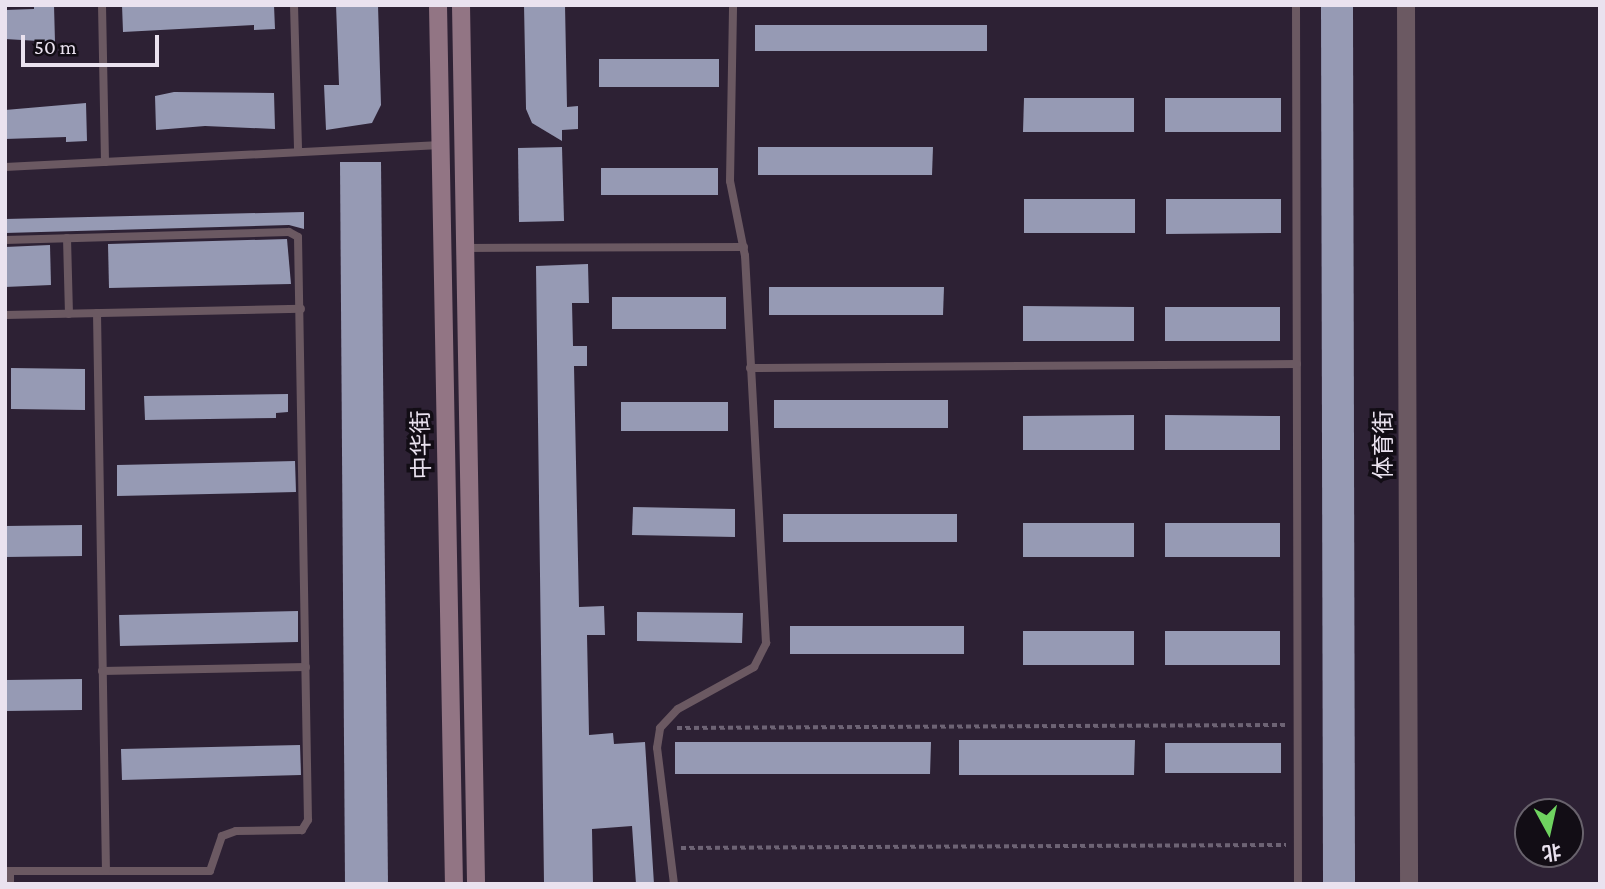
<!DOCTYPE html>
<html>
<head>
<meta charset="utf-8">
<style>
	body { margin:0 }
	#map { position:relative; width:1605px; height:889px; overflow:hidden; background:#2d2134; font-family:"Crimson Pro","Noto Sans SC",serif }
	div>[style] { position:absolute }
	.building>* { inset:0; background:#969ab4 }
	.path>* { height:3.5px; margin-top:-1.75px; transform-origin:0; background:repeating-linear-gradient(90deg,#6d6374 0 5px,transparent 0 8.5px) }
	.service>* { height:8px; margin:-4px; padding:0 4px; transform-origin:4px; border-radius:4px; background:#6b5962 }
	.tertiary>* { height:18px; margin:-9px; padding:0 9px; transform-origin:9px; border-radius:9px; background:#6b5962 }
	.secondary>* { height:18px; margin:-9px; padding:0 9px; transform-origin:9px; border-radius:9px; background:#927584 }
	span { translate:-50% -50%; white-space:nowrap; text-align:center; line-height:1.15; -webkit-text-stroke:7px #120d15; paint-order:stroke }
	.street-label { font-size:23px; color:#eae2ef }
	.frame { position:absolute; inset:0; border:7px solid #eae2ef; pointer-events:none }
	.north { position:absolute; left:1514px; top:798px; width:70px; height:70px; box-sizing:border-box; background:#120d15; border:2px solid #68626c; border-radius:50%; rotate:172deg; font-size:19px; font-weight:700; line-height:28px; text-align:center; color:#eae2ef }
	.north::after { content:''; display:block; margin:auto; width:24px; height:32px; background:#6fd360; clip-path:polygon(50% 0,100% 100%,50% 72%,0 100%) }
	.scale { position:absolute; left:21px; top:35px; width:138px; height:32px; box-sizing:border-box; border:4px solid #eae2ef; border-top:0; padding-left:9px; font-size:21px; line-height:24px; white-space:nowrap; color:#eae2ef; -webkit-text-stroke:5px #120d15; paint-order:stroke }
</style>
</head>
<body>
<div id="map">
	<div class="building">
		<div style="clip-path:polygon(34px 5px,54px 5px,55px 42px,5px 39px,5px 10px,34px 9px)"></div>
		<div style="clip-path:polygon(122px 5px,274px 5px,275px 29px,254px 30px,254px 25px,123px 32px)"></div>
		<div style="clip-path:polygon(336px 5px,378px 5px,381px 105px,372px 123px,326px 130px,324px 85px,339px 85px)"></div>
		<div style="clip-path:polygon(524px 5px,565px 5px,567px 107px,578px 106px,578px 129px,562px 130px,562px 141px,532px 123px,526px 109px)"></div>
		<div style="clip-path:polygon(1321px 5px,1353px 5px,1355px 884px,1323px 884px)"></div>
		<div style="clip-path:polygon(755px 25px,987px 25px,987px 51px,755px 51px)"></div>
		<div style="clip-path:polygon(599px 59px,719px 59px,719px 87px,599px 87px)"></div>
		<div style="clip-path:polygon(174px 92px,274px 93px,275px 129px,205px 126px,156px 130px,155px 96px)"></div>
		<div style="clip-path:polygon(1024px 98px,1134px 98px,1134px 132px,1023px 132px)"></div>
		<div style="clip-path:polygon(1165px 98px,1281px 98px,1281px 132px,1165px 132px)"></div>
		<div style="clip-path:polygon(86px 103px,87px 141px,66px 142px,66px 137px,5px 139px,5px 110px)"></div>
		<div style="clip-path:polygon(562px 147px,564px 221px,519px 222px,518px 148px)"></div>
		<div style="clip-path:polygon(758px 147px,933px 147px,932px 175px,758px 175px)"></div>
		<div style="clip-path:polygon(340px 162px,381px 162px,388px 884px,345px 884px)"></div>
		<div style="clip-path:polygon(601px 168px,718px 168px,718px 195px,601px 195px)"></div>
		<div style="clip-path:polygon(1024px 199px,1135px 199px,1135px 233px,1024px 233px)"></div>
		<div style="clip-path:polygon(1166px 199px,1281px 199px,1281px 233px,1166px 234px)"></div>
		<div style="clip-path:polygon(304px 212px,304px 229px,289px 225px,5px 233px,5px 219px)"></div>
		<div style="clip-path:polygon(287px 239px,291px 284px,109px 288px,108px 244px)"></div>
		<div style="clip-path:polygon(50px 245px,51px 285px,5px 287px,5px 247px)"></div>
		<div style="clip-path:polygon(588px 264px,589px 303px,572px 303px,573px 346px,587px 346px,587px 366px,574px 366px,579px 607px,604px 606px,605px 635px,587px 635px,589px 735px,613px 733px,614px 744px,645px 742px,654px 884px,636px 884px,632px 826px,592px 829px,593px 884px,544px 884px,536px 266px)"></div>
		<div style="clip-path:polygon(769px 287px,944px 287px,943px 315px,769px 315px)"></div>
		<div style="clip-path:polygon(612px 297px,726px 297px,726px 329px,612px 329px)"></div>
		<div style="clip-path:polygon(1023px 306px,1134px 307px,1134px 341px,1023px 341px)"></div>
		<div style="clip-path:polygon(1165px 307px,1280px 307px,1280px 341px,1165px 341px)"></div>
		<div style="clip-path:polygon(11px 368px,85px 369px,85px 410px,11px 409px)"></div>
		<div style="clip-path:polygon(288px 394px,288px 412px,276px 413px,276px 418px,145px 420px,144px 396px)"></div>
		<div style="clip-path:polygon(774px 400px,948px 400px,948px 428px,774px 428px)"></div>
		<div style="clip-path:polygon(621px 402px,728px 402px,728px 431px,621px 431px)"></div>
		<div style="clip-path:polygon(1134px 415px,1134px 450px,1023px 450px,1023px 416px)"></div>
		<div style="clip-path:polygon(1165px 415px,1280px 416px,1280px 450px,1165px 450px)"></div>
		<div style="clip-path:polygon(295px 461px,296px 492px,117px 496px,117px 465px)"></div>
		<div style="clip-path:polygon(633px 507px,735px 509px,735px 537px,632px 535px)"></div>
		<div style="clip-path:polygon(783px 514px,957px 514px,957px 542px,783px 542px)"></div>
		<div style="clip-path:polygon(1023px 523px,1134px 523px,1134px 557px,1023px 557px)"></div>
		<div style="clip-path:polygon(1165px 523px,1280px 523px,1280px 557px,1165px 557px)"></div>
		<div style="clip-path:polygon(82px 525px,82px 556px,5px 557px,5px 526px)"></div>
		<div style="clip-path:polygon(298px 611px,298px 642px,120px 646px,119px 615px)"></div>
		<div style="clip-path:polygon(637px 612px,743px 613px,742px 643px,637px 641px)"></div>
		<div style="clip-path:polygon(790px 626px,964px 626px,964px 654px,790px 654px)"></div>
		<div style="clip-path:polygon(1023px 631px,1134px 631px,1134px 665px,1023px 665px)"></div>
		<div style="clip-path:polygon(1165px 631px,1280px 631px,1280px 665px,1165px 665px)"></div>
		<div style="clip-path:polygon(82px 679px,82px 710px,5px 711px,5px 680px)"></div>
		<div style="clip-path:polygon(959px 740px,1135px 740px,1134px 775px,959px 775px)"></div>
		<div style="clip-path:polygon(675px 742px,931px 742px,930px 774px,675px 774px)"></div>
		<div style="clip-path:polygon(1165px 743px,1281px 743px,1281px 773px,1165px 773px)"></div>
		<div style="clip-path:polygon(300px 745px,301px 775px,122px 780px,121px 749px)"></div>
	</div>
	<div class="path">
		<div style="left:677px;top:728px;width:608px;rotate:-0.28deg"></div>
		<div style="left:681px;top:848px;width:605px;rotate:-0.28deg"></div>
	</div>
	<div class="service">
		<div style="left:102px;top:5px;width:157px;rotate:88.9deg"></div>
		<div style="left:294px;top:5px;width:145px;rotate:88.4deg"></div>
		<div style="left:1296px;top:5px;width:879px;rotate:89.87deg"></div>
		<div style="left:5px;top:167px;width:436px;rotate:-2.9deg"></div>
		<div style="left:67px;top:238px;width:76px;rotate:88.5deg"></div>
		<div style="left:5px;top:240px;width:284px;rotate:-1.6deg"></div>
		<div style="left:289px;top:232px;width:10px;rotate:29deg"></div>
		<div style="left:298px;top:237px;width:583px;rotate:89.02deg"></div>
		<div style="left:308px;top:820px;width:12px;rotate:121deg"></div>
		<div style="left:302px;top:830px;width:66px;rotate:179.1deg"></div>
		<div style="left:236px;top:831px;width:15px;rotate:160deg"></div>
		<div style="left:222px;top:836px;width:37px;rotate:109deg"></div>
		<div style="left:210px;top:871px;width:205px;rotate:180deg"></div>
		<div style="left:465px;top:248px;width:279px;rotate:-0.2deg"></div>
		<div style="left:97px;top:313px;width:558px;rotate:89.08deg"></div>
		<div style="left:5px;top:315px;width:296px;rotate:-1.2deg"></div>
		<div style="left:750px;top:368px;width:547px;rotate:-0.42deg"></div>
		<div style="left:102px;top:671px;width:204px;rotate:-1.1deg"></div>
		<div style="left:10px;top:884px;width:13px;rotate:-90deg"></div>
		<div style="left:674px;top:884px;width:137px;rotate:-97.1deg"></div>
		<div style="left:657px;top:748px;width:20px;rotate:-81deg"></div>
		<div style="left:660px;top:728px;width:26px;rotate:-47deg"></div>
		<div style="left:678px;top:709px;width:87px;rotate:-28.9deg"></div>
		<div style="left:754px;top:667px;width:27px;rotate:-63deg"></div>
		<div style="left:766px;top:643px;width:388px;rotate:-93.1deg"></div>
		<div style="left:745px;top:256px;width:76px;rotate:-101.3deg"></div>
		<div style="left:730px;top:181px;width:176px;rotate:-89deg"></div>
	</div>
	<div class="tertiary">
		<div style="left:1406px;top:5px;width:879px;rotate:89.8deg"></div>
	</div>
	<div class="secondary">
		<div style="left:438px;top:5px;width:879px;rotate:88.96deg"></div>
		<div style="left:461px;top:5px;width:879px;rotate:89.02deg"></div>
	</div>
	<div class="street-label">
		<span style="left:421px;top:445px;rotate:-91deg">中华街</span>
		<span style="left:1383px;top:445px;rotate:-90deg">体育街</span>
	</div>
	<div class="frame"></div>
	<div class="north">北</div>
	<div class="scale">50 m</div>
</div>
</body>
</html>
